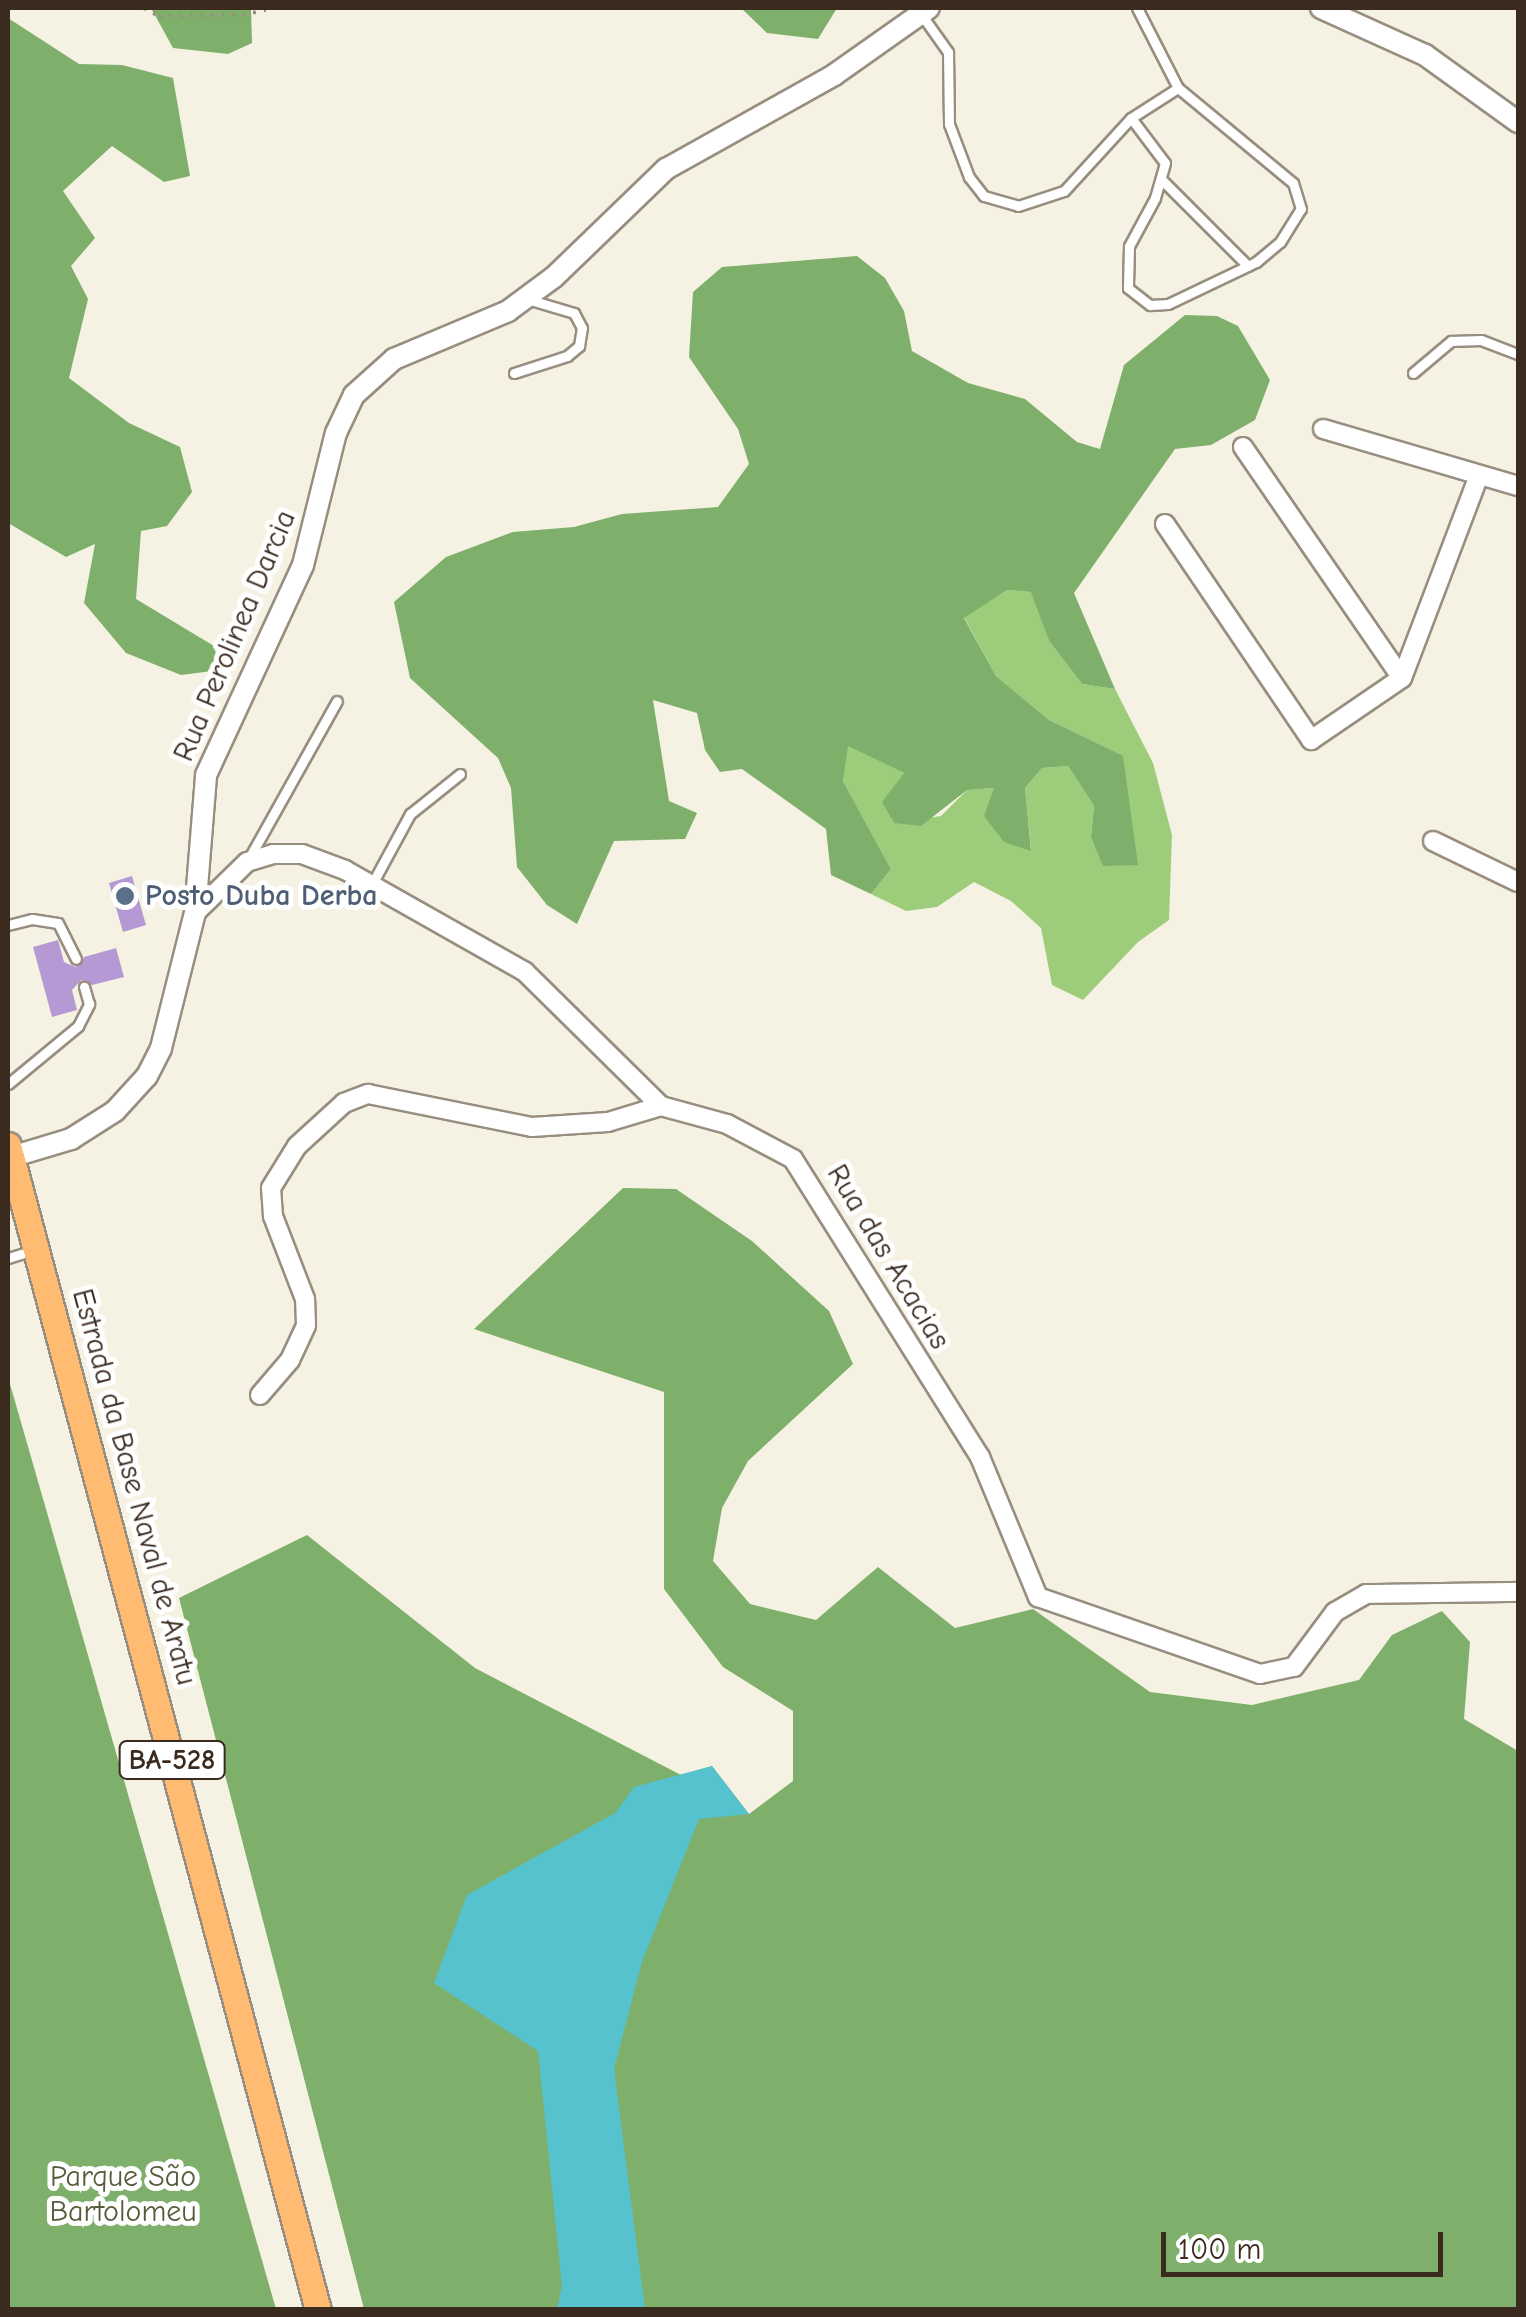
<!DOCTYPE html>
<html>
<head>
<meta charset="utf-8">
<style>
	body { margin:0 }
	#map { position:relative; width:1526px; height:2317px; overflow:hidden; background:#f6f2e3; font-family:"Comic Neue",sans-serif }
	div>[style] { position:absolute }
	.green>* { inset:0; background:#9dcd7b }
	.forest>* { inset:0; background:#7eb06b }
	.water>* { inset:0; background:#56c2ce }
	.building>* { inset:0; background:#b599d5 }
	.path>* { height:4px; margin-top:-2px; transform-origin:0; background:repeating-linear-gradient(90deg,#988e80 0 2.5px,transparent 0 10.5px) }
	.roads { filter:drop-shadow(2px 0 #988e80) drop-shadow(-2px 0 #988e80) drop-shadow(0 2px #988e80) drop-shadow(0 -2px #988e80) }
	.service>* { height:9px; margin:-4.5px; padding:0 4.5px; transform-origin:4.5px; border-radius:4.5px; background:#fff }
	.minor>* { height:18px; margin:-9px; padding:0 9px; transform-origin:9px; border-radius:9px; background:#fff }
	.tertiary>* { height:20px; margin:-10px; padding:0 10px; transform-origin:10px; border-radius:10px; background:#fff }
	.primary>* { height:25px; margin:-12.5px; padding:0 12.5px; transform-origin:12.5px; border-radius:12.5px; background:#ffbb71 }
	.dots>* { width:28px; height:28px; translate:-50% -50%; box-sizing:border-box; border:5px solid #fff; border-radius:50% }
	span { translate:-50% -50%; white-space:nowrap; text-align:center; line-height:1.15; -webkit-text-stroke:10px #fff; paint-order:stroke }
	.shield-label span { padding:2px 8px; background:#fff; border:2px solid; border-radius:8px; -webkit-text-stroke-width:0 }
	.shield-label { font-size:28px; color:#3b2a1e; font-weight:700 }
	.street-label { font-size:30px; color:#3b2a1e }
	.service-label { font-size:30px; color:#4e5e75; font-weight:700 }
	.left { translate:0 -50%; text-align:left }
	.park-label { font-size:30px; color:#585b3a }
	.frame { position:absolute; inset:0; border:10px solid #3b2a1e; pointer-events:none }
	.scale { position:absolute; left:1161px; top:2232px; width:282px; height:45px; box-sizing:border-box; border:5px solid #3b2a1e; border-top:0; padding-left:12px; font-size:30px; line-height:35px; white-space:nowrap; color:#3b2a1e; -webkit-text-stroke:8px #fff; paint-order:stroke }
</style>
</head>
<body>
<div id="map">
	<div class="green">
		<div style="clip-path:polygon(1007px 590px,1032px 592px,1049px 641px,1082px 684px,1115px 689px,1153px 763px,1172px 835px,1169px 920px,1138px 942px,1083px 1000px,1052px 985px,1041px 928px,1011px 901px,974px 882px,937px 907px,906px 911px,871px 894px,891px 869px,843px 781px,847px 745px,904px 773px,883px 802px,894px 823px,941px 816px,967px 790px,994px 788px,1031px 849px,1025px 788px,1042px 768px,1068px 766px,1094px 806px,1091px 837px,1123px 757px,1049px 720px,996px 676px,964px 617px)"></div>
	</div>
	<div class="forest">
		<div style="clip-path:polygon(151px 8px,251px 8px,252px 43px,228px 54px,173px 48px)"></div>
		<div style="clip-path:polygon(741px 8px,837px 8px,818px 39px,767px 33px)"></div>
		<div style="clip-path:polygon(8px 18px,79px 64px,122px 65px,173px 78px,190px 176px,164px 182px,112px 146px,63px 191px,95px 238px,71px 266px,88px 299px,69px 378px,129px 423px,180px 447px,192px 492px,167px 526px,141px 531px,136px 599px,214px 646px,220px 670px,181px 675px,126px 653px,84px 603px,95px 544px,66px 557px,8px 523px)"></div>
		<div style="clip-path:polygon(857px 256px,885px 278px,904px 311px,912px 351px,968px 383px,1025px 399px,1077px 442px,1100px 449px,1124px 365px,1185px 315px,1217px 316px,1238px 326px,1270px 380px,1255px 420px,1211px 445px,1175px 449px,1074px 593px,1115px 689px,1082px 684px,1049px 641px,1031px 592px,1007px 590px,964px 618px,996px 676px,1049px 720px,1123px 756px,1138px 865px,1103px 866px,1091px 837px,1094px 806px,1068px 766px,1042px 768px,1025px 788px,1031px 851px,1004px 842px,984px 816px,994px 788px,967px 790px,921px 826px,894px 823px,882px 802px,904px 773px,848px 746px,843px 781px,891px 869px,871px 894px,831px 875px,826px 829px,742px 769px,720px 772px,705px 750px,697px 713px,653px 700px,669px 801px,697px 813px,685px 839px,614px 841px,577px 924px,547px 905px,517px 867px,511px 788px,498px 758px,410px 678px,394px 602px,446px 557px,513px 532px,574px 527px,622px 514px,718px 507px,749px 464px,738px 429px,689px 357px,693px 292px,722px 267px)"></div>
		<div style="clip-path:polygon(623px 1188px,676px 1189px,752px 1241px,829px 1311px,853px 1364px,748px 1461px,722px 1508px,713px 1561px,750px 1604px,816px 1620px,878px 1567px,955px 1628px,1033px 1609px,1150px 1692px,1252px 1705px,1359px 1680px,1392px 1635px,1442px 1611px,1470px 1642px,1464px 1719px,1518px 1751px,1518px 2309px,364px 2309px,179px 1598px,307px 1535px,475px 1668px,681px 1775px,712px 1766px,749px 1814px,793px 1781px,793px 1711px,723px 1667px,664px 1589px,664px 1392px,474px 1329px)"></div>
		<div style="clip-path:polygon(8px 1377px,276px 2309px,8px 2309px)"></div>
	</div>
	<div class="water">
		<div style="clip-path:polygon(712px 1766px,749px 1814px,699px 1819px,642px 1962px,614px 2069px,645px 2309px,557px 2309px,562px 2286px,538px 2051px,434px 1983px,467px 1895px,615px 1813px,634px 1787px)"></div>
	</div>
	<div class="building">
		<div style="clip-path:polygon(132px 876px,146px 925px,123px 932px,109px 883px)"></div>
		<div style="clip-path:polygon(58px 940px,64px 962px,75px 967px,84px 957px,116px 948px,124px 977px,92px 985px,81px 980px,72px 990px,77px 1010px,52px 1017px,33px 947px)"></div>
	</div>
	<div class="path">
		<div style="left:144px;top:8px;width:17px;rotate:28deg"></div>
		<div style="left:159px;top:16px;width:84px;rotate:-0.7deg"></div>
		<div style="left:243px;top:15px;width:32px;rotate:-13deg"></div>
	</div>
	<div class="roads">
		<div class="service">
			<div style="left:921px;top:14px;width:47px;rotate:54.6deg"></div>
			<div style="left:948px;top:52px;width:72px;rotate:89.2deg"></div>
			<div style="left:949px;top:124px;width:57px;rotate:69.3deg"></div>
			<div style="left:969px;top:177px;width:24px;rotate:52deg"></div>
			<div style="left:984px;top:196px;width:35px;rotate:16deg"></div>
			<div style="left:1018px;top:206px;width:48px;rotate:-18.1deg"></div>
			<div style="left:1064px;top:191px;width:99px;rotate:-47.5deg"></div>
			<div style="left:1131px;top:118px;width:56px;rotate:-32.6deg"></div>
			<div style="left:1178px;top:88px;width:90px;rotate:-117.1deg"></div>
			<div style="left:1131px;top:118px;width:56px;rotate:52.9deg"></div>
			<div style="left:1165px;top:163px;width:36px;rotate:106deg"></div>
			<div style="left:1155px;top:198px;width:55px;rotate:118.4deg"></div>
			<div style="left:1129px;top:246px;width:42px;rotate:91.4deg"></div>
			<div style="left:1128px;top:288px;width:28px;rotate:38deg"></div>
			<div style="left:1150px;top:305px;width:18px;rotate:-3deg"></div>
			<div style="left:1168px;top:304px;width:98px;rotate:-25.5deg"></div>
			<div style="left:1256px;top:262px;width:31px;rotate:-40deg"></div>
			<div style="left:1280px;top:242px;width:39px;rotate:-58deg"></div>
			<div style="left:1301px;top:209px;width:27px;rotate:-107deg"></div>
			<div style="left:1293px;top:183px;width:149px;rotate:-140.4deg"></div>
			<div style="left:1163px;top:181px;width:120px;rotate:45deg"></div>
			<div style="left:514px;top:373px;width:56px;rotate:-17.8deg"></div>
			<div style="left:567px;top:356px;width:16px;rotate:-40deg"></div>
			<div style="left:579px;top:346px;width:18px;rotate:-81deg"></div>
			<div style="left:582px;top:328px;width:17px;rotate:-118deg"></div>
			<div style="left:574px;top:313px;width:49px;rotate:-163.4deg"></div>
			<div style="left:1413px;top:373px;width:50px;rotate:-40.1deg"></div>
			<div style="left:1451px;top:341px;width:30px;rotate:-2deg"></div>
			<div style="left:1481px;top:340px;width:40px;rotate:21deg"></div>
			<div style="left:248px;top:860px;width:182px;rotate:-60.8deg"></div>
			<div style="left:372px;top:884px;width:80px;rotate:-61.5deg"></div>
			<div style="left:410px;top:814px;width:64px;rotate:-38.7deg"></div>
			<div style="left:8px;top:925px;width:25px;rotate:-14deg"></div>
			<div style="left:32px;top:919px;width:26px;rotate:9deg"></div>
			<div style="left:58px;top:923px;width:40px;rotate:63.4deg"></div>
			<div style="left:8px;top:1084px;width:91px;rotate:-39.6deg"></div>
			<div style="left:78px;top:1026px;width:25px;rotate:-63deg"></div>
			<div style="left:89px;top:1004px;width:18px;rotate:-106deg"></div>
			<div style="left:8px;top:1258px;width:28px;rotate:-17deg"></div>
		</div>
		<div class="minor">
			<div style="left:1323px;top:429px;width:203px;rotate:16.3deg"></div>
			<div style="left:1243px;top:447px;width:280px;rotate:55.5deg"></div>
			<div style="left:1165px;top:524px;width:261px;rotate:55.9deg"></div>
			<div style="left:1311px;top:740px;width:110px;rotate:-34.3deg"></div>
			<div style="left:1402px;top:678px;width:217px;rotate:-69.2deg"></div>
			<div style="left:1433px;top:841px;width:94px;rotate:25.8deg"></div>
			<div style="left:195px;top:913px;width:73px;rotate:-44.4deg"></div>
			<div style="left:247px;top:862px;width:27px;rotate:-17deg"></div>
			<div style="left:273px;top:854px;width:29px"></div>
			<div style="left:302px;top:854px;width:46px;rotate:20.4deg"></div>
			<div style="left:345px;top:870px;width:207px;rotate:29.5deg"></div>
			<div style="left:525px;top:972px;width:191px;rotate:44.6deg"></div>
			<div style="left:661px;top:1106px;width:68px;rotate:15.3deg"></div>
			<div style="left:727px;top:1124px;width:75px;rotate:27.9deg"></div>
			<div style="left:793px;top:1159px;width:352px;rotate:57.9deg"></div>
			<div style="left:980px;top:1457px;width:152px;rotate:67.5deg"></div>
			<div style="left:1038px;top:1597px;width:235px;rotate:19.1deg"></div>
			<div style="left:1260px;top:1674px;width:35px;rotate:-12deg"></div>
			<div style="left:1294px;top:1667px;width:69px;rotate:-53.3deg"></div>
			<div style="left:1335px;top:1612px;width:36px;rotate:-30deg"></div>
			<div style="left:1366px;top:1594px;width:152px;rotate:-0.8deg"></div>
			<div style="left:260px;top:1395px;width:46px;rotate:-49.4deg"></div>
			<div style="left:290px;top:1360px;width:38px;rotate:-65deg"></div>
			<div style="left:306px;top:1325px;width:26px;rotate:-92deg"></div>
			<div style="left:305px;top:1299px;width:89px;rotate:-111.1deg"></div>
			<div style="left:273px;top:1216px;width:28px;rotate:-94deg"></div>
			<div style="left:271px;top:1188px;width:49px;rotate:-58.2deg"></div>
			<div style="left:297px;top:1146px;width:64px;rotate:-42.5deg"></div>
			<div style="left:344px;top:1103px;width:26px;rotate:-21deg"></div>
			<div style="left:368px;top:1094px;width:167px;rotate:11.4deg"></div>
			<div style="left:532px;top:1127px;width:76px;rotate:-3.8deg"></div>
			<div style="left:608px;top:1122px;width:55px;rotate:-16.8deg"></div>
		</div>
		<div class="tertiary">
			<div style="left:1321px;top:8px;width:114px;rotate:24.3deg"></div>
			<div style="left:1425px;top:55px;width:115px;rotate:35.8deg"></div>
			<div style="left:11px;top:1157px;width:63px;rotate:-16.7deg"></div>
			<div style="left:71px;top:1139px;width:52px;rotate:-32.5deg"></div>
			<div style="left:115px;top:1111px;width:47px;rotate:-47.6deg"></div>
			<div style="left:147px;top:1076px;width:31px;rotate:-63deg"></div>
			<div style="left:161px;top:1048px;width:139px;rotate:-75.9deg"></div>
			<div style="left:195px;top:913px;width:138px;rotate:-85.4deg"></div>
			<div style="left:206px;top:775px;width:231px;rotate:-65.2deg"></div>
			<div style="left:303px;top:565px;width:136px;rotate:-76deg"></div>
			<div style="left:336px;top:433px;width:42px;rotate:-64.7deg"></div>
			<div style="left:354px;top:395px;width:54px;rotate:-42deg"></div>
			<div style="left:394px;top:359px;width:124px;rotate:-22.8deg"></div>
			<div style="left:508px;top:311px;width:57px;rotate:-36.5deg"></div>
			<div style="left:554px;top:277px;width:156px;rotate:-44deg"></div>
			<div style="left:666px;top:169px;width:193px;rotate:-29.2deg"></div>
			<div style="left:834px;top:75px;width:116px;rotate:-35.2deg"></div>
		</div>
		<div class="primary">
			<div style="left:8px;top:1145px;width:1206px;rotate:75.1deg"></div>
		</div>
	</div>
	<div class="dots">
		<div style="left:125px;top:896px;background:#5c6f8a"></div>
	</div>
	<div class="shield-label">
		<span style="left:172px;top:1760px">BA-528</span>
	</div>
	<div class="street-label">
		<span style="left:235px;top:636px;rotate:-67deg">Rua Perolinea Darcia</span>
		<span style="left:888px;top:1257px;rotate:59deg">Rua das Acacias</span>
		<span style="left:134px;top:1487px;rotate:75deg">Estrada da Base Naval de Aratu</span>
	</div>
	<div class="service-label">
		<span class="left" style="left:145px;top:896px">Posto Duba Derba</span>
	</div>
	<div class="park-label">
		<span style="left:123px;top:2194px">Parque São<br>Bartolomeu</span>
	</div>
	<div class="frame"></div>
	<div class="scale">100 m</div>
</div>
</body>
</html>
